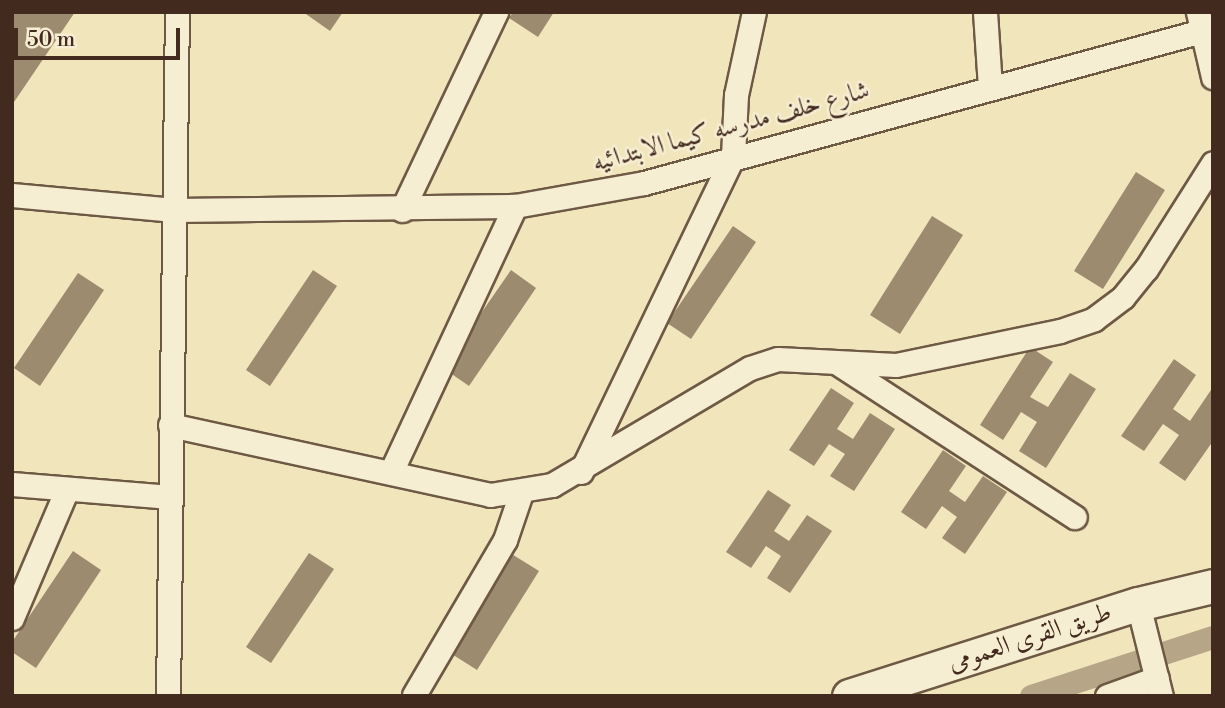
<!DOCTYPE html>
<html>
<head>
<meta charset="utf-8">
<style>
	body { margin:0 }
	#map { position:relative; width:1225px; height:708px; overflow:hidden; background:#f1e5bb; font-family:"Libre Bodoni",Amiri,serif }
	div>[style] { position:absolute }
	.canal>* { height:23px; margin:-11.5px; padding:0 11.5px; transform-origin:11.5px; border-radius:11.5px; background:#b6a586 }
	.building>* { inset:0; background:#9d8b70 }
	.roads { filter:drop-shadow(2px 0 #6e5945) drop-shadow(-2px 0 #6e5945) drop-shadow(0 2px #6e5945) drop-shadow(0 -2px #6e5945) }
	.street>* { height:23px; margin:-11.5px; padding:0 11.5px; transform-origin:11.5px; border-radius:11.5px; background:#f6eed3 }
	.secondary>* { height:33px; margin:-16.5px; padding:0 16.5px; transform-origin:16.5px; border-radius:16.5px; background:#f6eed3 }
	span { translate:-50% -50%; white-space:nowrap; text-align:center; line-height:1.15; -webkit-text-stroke:5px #f6eed3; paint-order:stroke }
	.street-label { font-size:26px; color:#432a1e }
	.frame { position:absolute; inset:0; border:14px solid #432a1e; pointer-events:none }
	.scale { position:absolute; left:14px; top:28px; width:166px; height:32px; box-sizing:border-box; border:4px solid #432a1e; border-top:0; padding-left:9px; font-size:21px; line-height:24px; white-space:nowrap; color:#432a1e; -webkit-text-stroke:5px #f6eed3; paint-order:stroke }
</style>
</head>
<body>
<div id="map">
	<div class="canal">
		<div style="left:1031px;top:696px;width:191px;rotate:-18deg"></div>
	</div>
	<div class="building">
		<div style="clip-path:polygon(16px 12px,75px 12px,12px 105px,12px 17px)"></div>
		<div style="clip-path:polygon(303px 12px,343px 12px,330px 31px)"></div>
		<div style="clip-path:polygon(513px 12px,554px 12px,538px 37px,509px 18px)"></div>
		<div style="clip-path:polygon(1136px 172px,1165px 190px,1103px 289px,1074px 271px)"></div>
		<div style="clip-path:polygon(932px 216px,963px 235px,900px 334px,870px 315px)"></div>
		<div style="clip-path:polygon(733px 226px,756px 242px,691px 339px,667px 323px)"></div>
		<div style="clip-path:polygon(313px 270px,337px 286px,270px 386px,246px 370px)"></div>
		<div style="clip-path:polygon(511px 270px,536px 288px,469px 386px,443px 368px)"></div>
		<div style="clip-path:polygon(78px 273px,104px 290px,40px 386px,14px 368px)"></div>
		<div style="clip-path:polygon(1030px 347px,1053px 362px,1030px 397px,1048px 407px,1070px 373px,1096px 389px,1046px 468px,1019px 451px,1037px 422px,1021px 412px,1003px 440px,980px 425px)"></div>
		<div style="clip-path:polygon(1174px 359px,1196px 375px,1173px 409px,1190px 421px,1213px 387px,1213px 441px,1185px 481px,1159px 463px,1179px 435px,1163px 424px,1144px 451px,1121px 436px)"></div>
		<div style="clip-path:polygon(831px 388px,854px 403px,837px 429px,853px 439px,870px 413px,895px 429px,854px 491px,830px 476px,845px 454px,829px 444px,814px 466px,789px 450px)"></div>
		<div style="clip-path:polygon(943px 450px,966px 466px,949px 491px,965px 502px,983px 476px,1007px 492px,965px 554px,942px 538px,957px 517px,942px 506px,926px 529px,901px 512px)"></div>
		<div style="clip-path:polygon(768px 490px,791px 505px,774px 531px,789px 541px,807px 515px,832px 531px,790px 593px,767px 578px,781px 556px,766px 546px,751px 568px,726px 552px)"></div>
		<div style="clip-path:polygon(73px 551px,101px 570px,36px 668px,12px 652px,12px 642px)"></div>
		<div style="clip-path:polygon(309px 553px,334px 569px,271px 663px,246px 647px)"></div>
		<div style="clip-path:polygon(510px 553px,539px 571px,477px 670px,447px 651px)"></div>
	</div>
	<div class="roads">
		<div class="street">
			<div style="left:985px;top:12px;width:75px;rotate:86.2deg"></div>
			<div style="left:1198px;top:12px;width:67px;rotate:77deg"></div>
			<div style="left:12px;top:195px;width:163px;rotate:5.3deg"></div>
			<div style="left:174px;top:210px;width:341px;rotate:-0.7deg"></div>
			<div style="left:515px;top:206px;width:131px;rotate:-10.1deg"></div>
			<div style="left:644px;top:183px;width:590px;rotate:-15.24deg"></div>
			<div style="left:402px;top:210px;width:219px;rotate:-64.6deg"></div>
			<div style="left:839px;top:364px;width:281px;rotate:33deg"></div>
			<div style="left:170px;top:425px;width:328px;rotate:12.3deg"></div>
			<div style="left:490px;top:495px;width:63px;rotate:-9.2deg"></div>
			<div style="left:552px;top:485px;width:230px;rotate:-30.6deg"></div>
			<div style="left:750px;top:368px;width:29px;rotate:-18deg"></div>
			<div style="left:778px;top:359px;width:118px;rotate:2.9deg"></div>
			<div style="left:896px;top:365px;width:167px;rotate:-11.7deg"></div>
			<div style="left:1060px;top:331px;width:36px;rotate:-19deg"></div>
			<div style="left:1094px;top:319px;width:36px;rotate:-37deg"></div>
			<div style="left:1123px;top:297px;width:36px;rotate:-51deg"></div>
			<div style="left:1146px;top:269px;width:125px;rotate:-57.7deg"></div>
			<div style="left:391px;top:472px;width:293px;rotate:-65deg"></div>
			<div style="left:581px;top:472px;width:351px;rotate:-64.3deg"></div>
			<div style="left:733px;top:156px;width:61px;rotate:-87.2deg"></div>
			<div style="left:736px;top:95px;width:85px;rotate:-77.8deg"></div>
			<div style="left:12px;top:484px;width:159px;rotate:4.7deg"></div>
			<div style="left:1138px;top:604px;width:95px;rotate:76deg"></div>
			<div style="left:12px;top:618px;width:140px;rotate:-66.9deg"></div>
			<div style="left:414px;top:695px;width:180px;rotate:-59.6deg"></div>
			<div style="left:505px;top:540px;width:50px;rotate:-71.2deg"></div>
			<div style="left:168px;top:696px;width:684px;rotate:-89.25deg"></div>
			<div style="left:1107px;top:696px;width:53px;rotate:-19.8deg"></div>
		</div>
		<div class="secondary">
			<div style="left:849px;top:696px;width:303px;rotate:-17.7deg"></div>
			<div style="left:1138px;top:604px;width:77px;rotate:-13.5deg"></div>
		</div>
	</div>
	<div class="street-label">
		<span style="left:731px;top:127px;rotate:-15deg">شارع خلف مدرسه كيما الابتدائيه</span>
		<span style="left:1030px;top:638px;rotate:-18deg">طريق القرى العمومى</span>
	</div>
	<div class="frame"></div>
	<div class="scale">50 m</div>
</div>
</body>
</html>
